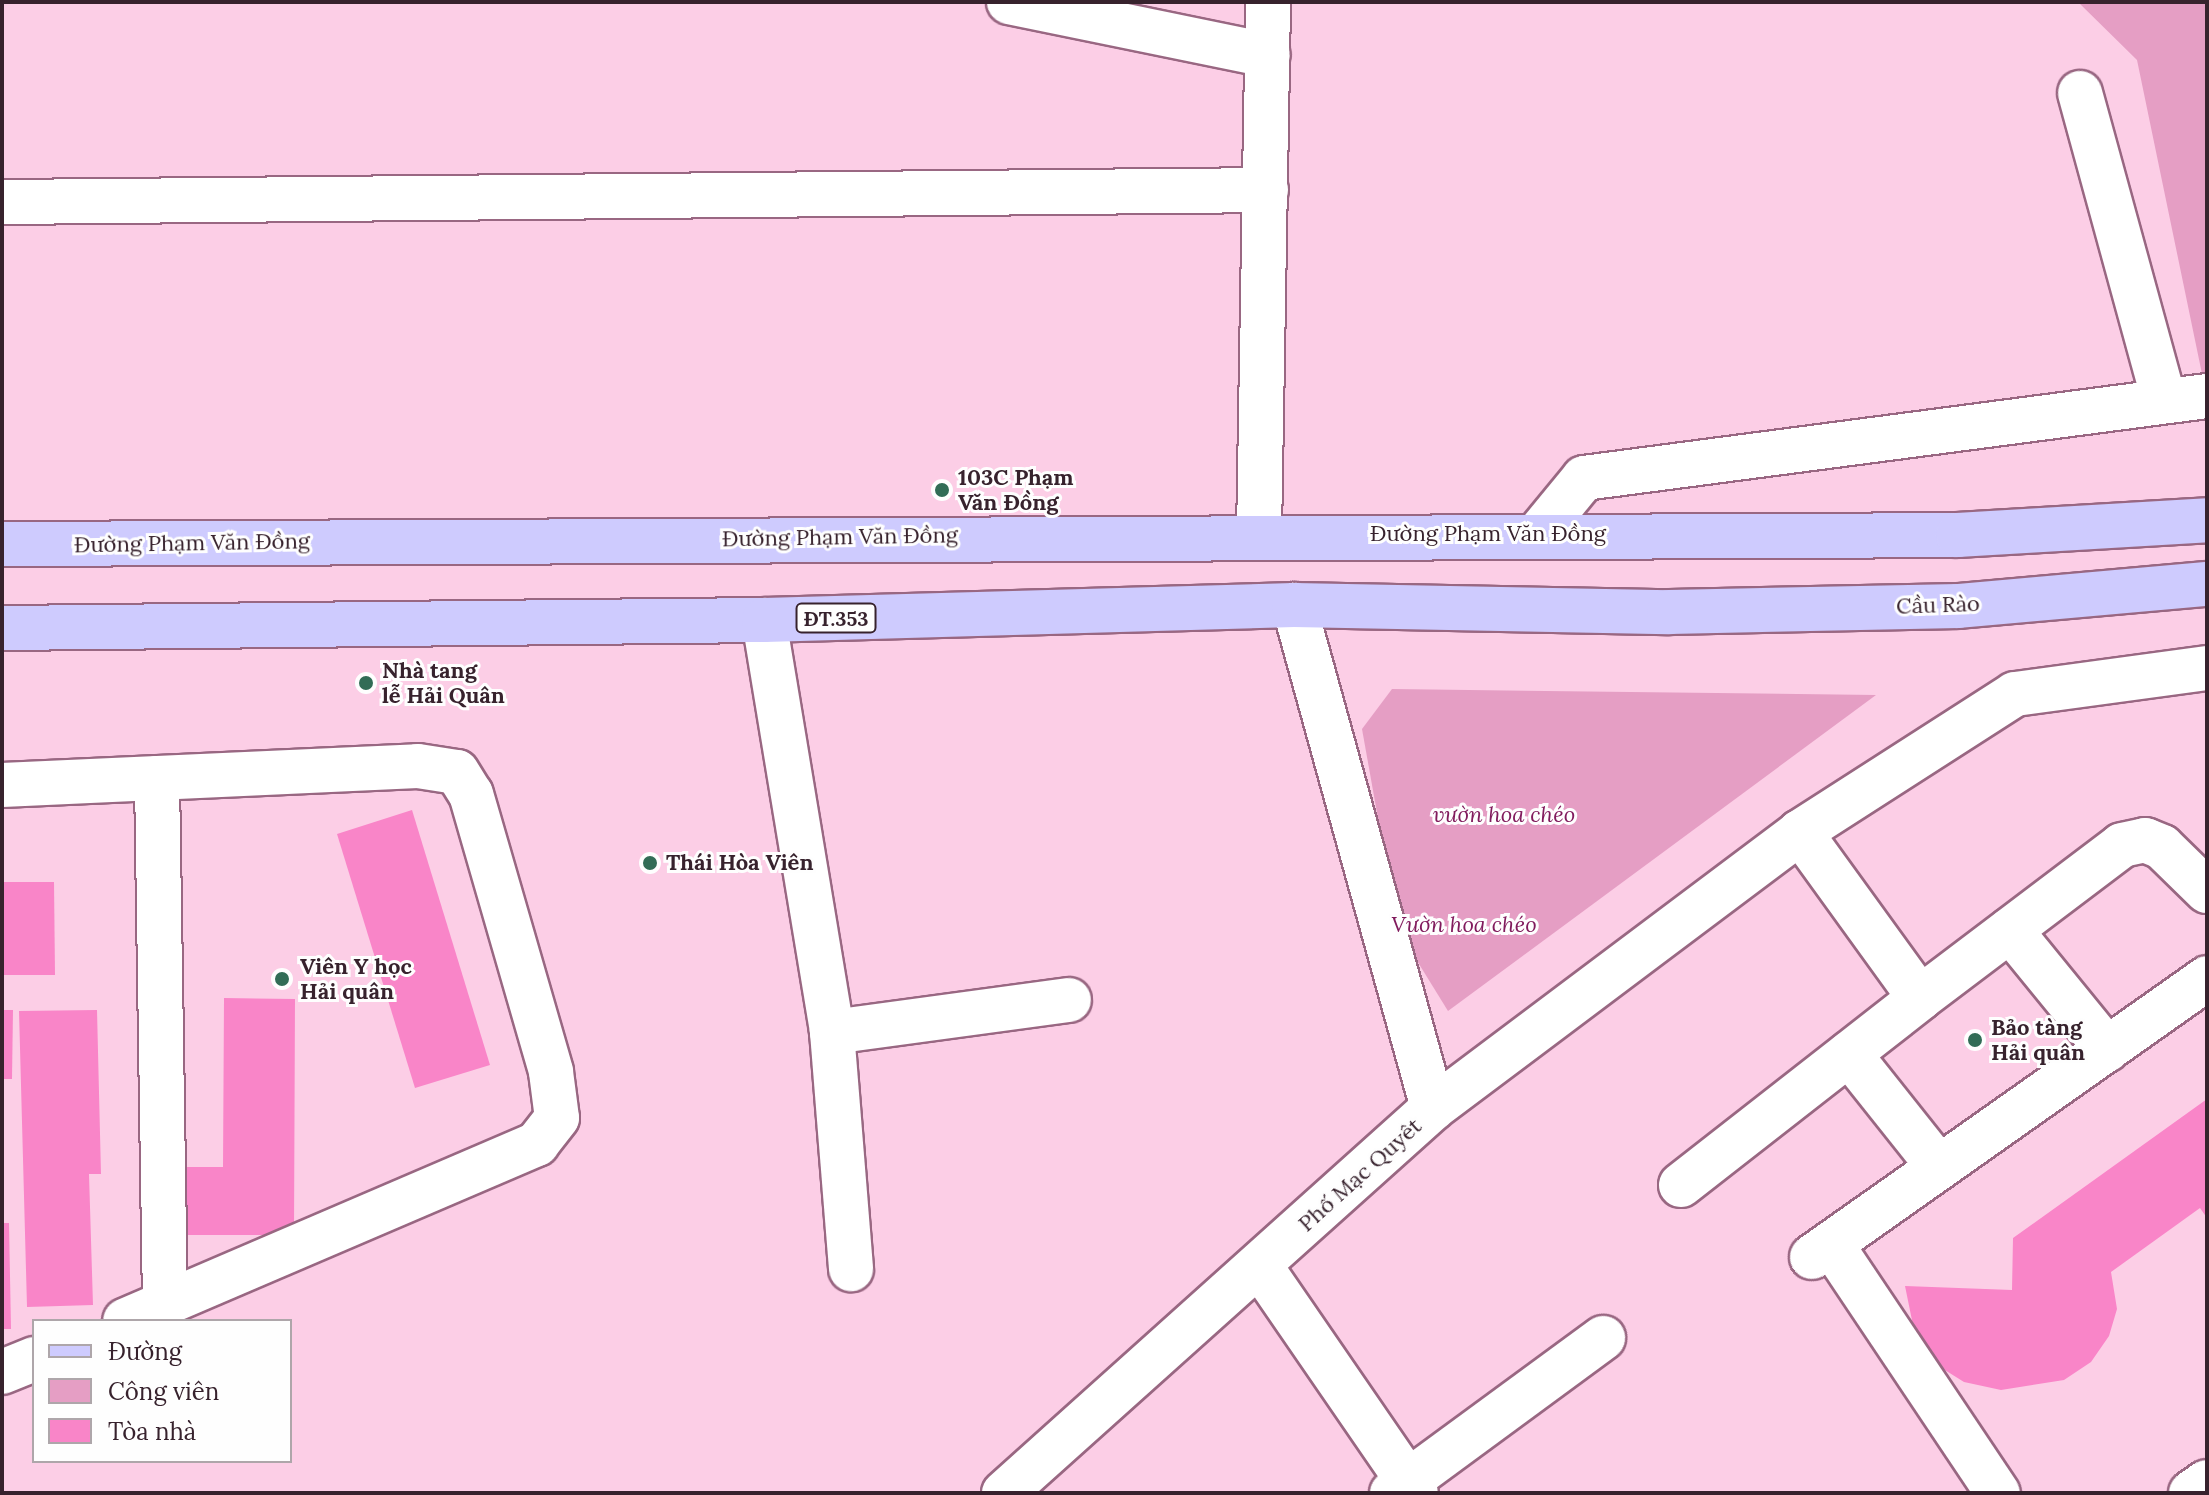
<!DOCTYPE html>
<html>
<head>
<meta charset="utf-8">
<style>
	body { margin:0 }
	#map { position:relative; width:2209px; height:1495px; overflow:hidden; background:#fccee6; font-family:Lora,serif }
	div>[style] { position:absolute }
	.green>* { inset:0; background:#e59ec4 }
	.building>* { inset:0; background:#f985c8 }
	.roads { filter:drop-shadow(2px 0 #996782) drop-shadow(-2px 0 #996782) drop-shadow(0 2px #996782) drop-shadow(0 -2px #996782) }
	.minor>* { height:44px; margin:-22px; padding:0 22px; transform-origin:22px; border-radius:22px; background:#fff }
	.major>* { height:44px; margin:-22px; padding:0 22px; transform-origin:22px; border-radius:22px; background:#cecbfe }
	.dots>* { width:22px; height:22px; translate:-50% -50%; box-sizing:border-box; border:4px solid #fefefe; border-radius:50% }
	span { translate:-50% -50%; white-space:nowrap; text-align:center; line-height:1.15; -webkit-text-stroke:6px #fefefe; paint-order:stroke }
	.shield-label span { padding:2px 6px; background:#fefefe; border:2px solid; border-radius:6px; -webkit-text-stroke-width:0 }
	.shield-label { font-size:20px; color:#37222d; font-weight:700 }
	.poi-label { font-size:22px; color:#37222d; font-weight:700 }
	.left { translate:0 -50%; text-align:left }
	.street-label { font-size:22px; color:#37222d }
	.park-label { font-size:22px; color:#811b5d; font-style:italic }
	.frame { position:absolute; inset:0; border:4px solid #37222d; pointer-events:none }
	.legend { position:absolute; left:32px; top:1319px; width:260px; height:144px; box-sizing:border-box; background:#fefefe; border:2px solid #aea6aa; margin:0; padding:10px 14px; list-style:none; font-size:24px; color:#37222d }
	.legend li { display:flex; align-items:center; gap:16px; height:40px }
	.legend b { width:40px; border:2px solid #aea6aa }
</style>
</head>
<body>
<div id="map">
	<div class="green">
		<div style="clip-path:polygon(2078px 2px,2207px 2px,2207px 398px,2137px 60px)"></div>
		<div style="clip-path:polygon(1392px 689px,1876px 695px,1448px 1011px,1398px 930px,1362px 729px)"></div>
	</div>
	<div class="building">
		<div style="clip-path:polygon(412px 810px,490px 1065px,415px 1088px,337px 834px)"></div>
		<div style="clip-path:polygon(2px 882px,54px 882px,55px 975px,2px 975px)"></div>
		<div style="clip-path:polygon(224px 998px,295px 999px,294px 1235px,182px 1235px,183px 1167px,223px 1167px)"></div>
		<div style="clip-path:polygon(2px 1010px,13px 1010px,12px 1079px,2px 1079px)"></div>
		<div style="clip-path:polygon(97px 1010px,101px 1174px,89px 1174px,93px 1305px,27px 1307px,19px 1011px)"></div>
		<div style="clip-path:polygon(2207px 1099px,2207px 1218px,2200px 1208px,2111px 1272px,2117px 1309px,2109px 1336px,2091px 1362px,2064px 1380px,2001px 1390px,1964px 1382px,1932px 1362px,1915px 1335px,1905px 1286px,2012px 1290px,2013px 1238px)"></div>
		<div style="clip-path:polygon(2px 1223px,9px 1223px,11px 1329px,2px 1329px)"></div>
	</div>
	<div class="roads">
		<div class="minor">
			<div style="left:1009px;top:2px;width:264px;rotate:11.6deg"></div>
			<div style="left:2080px;top:93px;width:319px;rotate:74.7deg"></div>
			<div style="left:2px;top:202px;width:1264px;rotate:-0.54deg"></div>
			<div style="left:1538px;top:534px;width:72px;rotate:-50.6deg"></div>
			<div style="left:1584px;top:478px;width:628px;rotate:-7.5deg"></div>
			<div style="left:1259px;top:535px;width:533px;rotate:-89.03deg"></div>
			<div style="left:764px;top:620px;width:418px;rotate:80.6deg"></div>
			<div style="left:832px;top:1032px;width:238px;rotate:85.4deg"></div>
			<div style="left:157px;top:778px;width:527px;rotate:89.13deg"></div>
			<div style="left:2px;top:785px;width:416px;rotate:-2.6deg"></div>
			<div style="left:418px;top:766px;width:39px;rotate:9deg"></div>
			<div style="left:457px;top:772px;width:26px;rotate:58deg"></div>
			<div style="left:471px;top:794px;width:289px;rotate:73.9deg"></div>
			<div style="left:551px;top:1072px;width:46px;rotate:82.6deg"></div>
			<div style="left:557px;top:1118px;width:33px;rotate:128deg"></div>
			<div style="left:537px;top:1144px;width:448px;rotate:156.8deg"></div>
			<div style="left:2010px;top:930px;width:154px;rotate:50.8deg"></div>
			<div style="left:1920px;top:998px;width:253px;rotate:-37.1deg"></div>
			<div style="left:2122px;top:845px;width:24px;rotate:-12deg"></div>
			<div style="left:2145px;top:840px;width:18px;rotate:22deg"></div>
			<div style="left:2162px;top:847px;width:63px;rotate:44.4deg"></div>
			<div style="left:832px;top:1032px;width:239px;rotate:-7.7deg"></div>
			<div style="left:1849px;top:1054px;width:144px;rotate:51.5deg"></div>
			<div style="left:1433px;top:1108px;width:459px;rotate:-36.9deg"></div>
			<div style="left:1800px;top:832px;width:255px;rotate:-32.7deg"></div>
			<div style="left:2015px;top:694px;width:194px;rotate:-7.7deg"></div>
			<div style="left:1681px;top:1185px;width:303px;rotate:-38deg"></div>
			<div style="left:1920px;top:998px;width:205px;rotate:-125.9deg"></div>
			<div style="left:1831px;top:1244px;width:300px;rotate:56.2deg"></div>
			<div style="left:1812px;top:1257px;width:484px;rotate:-35.2deg"></div>
			<div style="left:1260px;top:1266px;width:275px;rotate:55.5deg"></div>
			<div style="left:2px;top:1372px;width:35px;rotate:-22deg"></div>
			<div style="left:1004px;top:1493px;width:576px;rotate:-41.91deg"></div>
			<div style="left:1433px;top:1108px;width:522px;rotate:-105.45deg"></div>
			<div style="left:1392px;top:1493px;width:262px;rotate:-36.3deg"></div>
			<div style="left:2191px;top:1493px;width:19px;rotate:-35deg"></div>
		</div>
		<div class="major">
			<div style="left:2px;top:544px;width:1956px;rotate:-0.26deg"></div>
			<div style="left:1958px;top:535px;width:249px;rotate:-3.4deg"></div>
			<div style="left:2px;top:628px;width:762px;rotate:-0.6deg"></div>
			<div style="left:764px;top:620px;width:530px;rotate:-1.62deg"></div>
			<div style="left:1294px;top:605px;width:375px;rotate:1.1deg"></div>
			<div style="left:1669px;top:612px;width:290px;rotate:-1.2deg"></div>
			<div style="left:1959px;top:606px;width:249px;rotate:-5.1deg"></div>
		</div>
	</div>
	<div class="dots">
		<div style="left:942px;top:490px;background:#326c56"></div>
		<div style="left:366px;top:683px;background:#326c56"></div>
		<div style="left:650px;top:863px;background:#326c56"></div>
		<div style="left:282px;top:979px;background:#326c56"></div>
		<div style="left:1975px;top:1040px;background:#326c56"></div>
	</div>
	<div class="shield-label">
		<span style="left:836px;top:618px">ĐT.353</span>
	</div>
	<div class="poi-label">
		<span class="left" style="left:958px;top:490px">103C Phạm<br>Văn Đồng</span>
		<span class="left" style="left:382px;top:683px">Nhà tang<br>lễ Hải Quân</span>
		<span class="left" style="left:666px;top:863px">Thái Hòa Viên</span>
		<span class="left" style="left:300px;top:979px">Viên Y học<br>Hải quân</span>
		<span class="left" style="left:1991px;top:1040px">Bảo tàng<br>Hải quân</span>
	</div>
	<div class="street-label">
		<span style="left:1488px;top:534px">Đường Phạm Văn Đồng</span>
		<span style="left:840px;top:537px;rotate:-1deg">Đường Phạm Văn Đồng</span>
		<span style="left:192px;top:543px;rotate:-1deg">Đường Phạm Văn Đồng</span>
		<span style="left:1938px;top:605px;rotate:-2deg">Cầu Rào</span>
		<span style="left:1360px;top:1175px;rotate:-42deg">Phố Mạc Quyêt</span>
	</div>
	<div class="park-label">
		<span style="left:1504px;top:815px">vườn hoa chéo</span>
		<span style="left:1464px;top:925px">Vườn hoa chéo</span>
	</div>
	<div class="frame"></div>
	<ul class="legend">
	<li><b style="height:10px;background:#cecbfe"></b>Đường</li>
	<li><b style="height:22px;background:#e59ec4"></b>Công viên</li>
	<li><b style="height:22px;background:#f985c8"></b>Tòa nhà</li>
	</ul>
</div>
</body>
</html>
